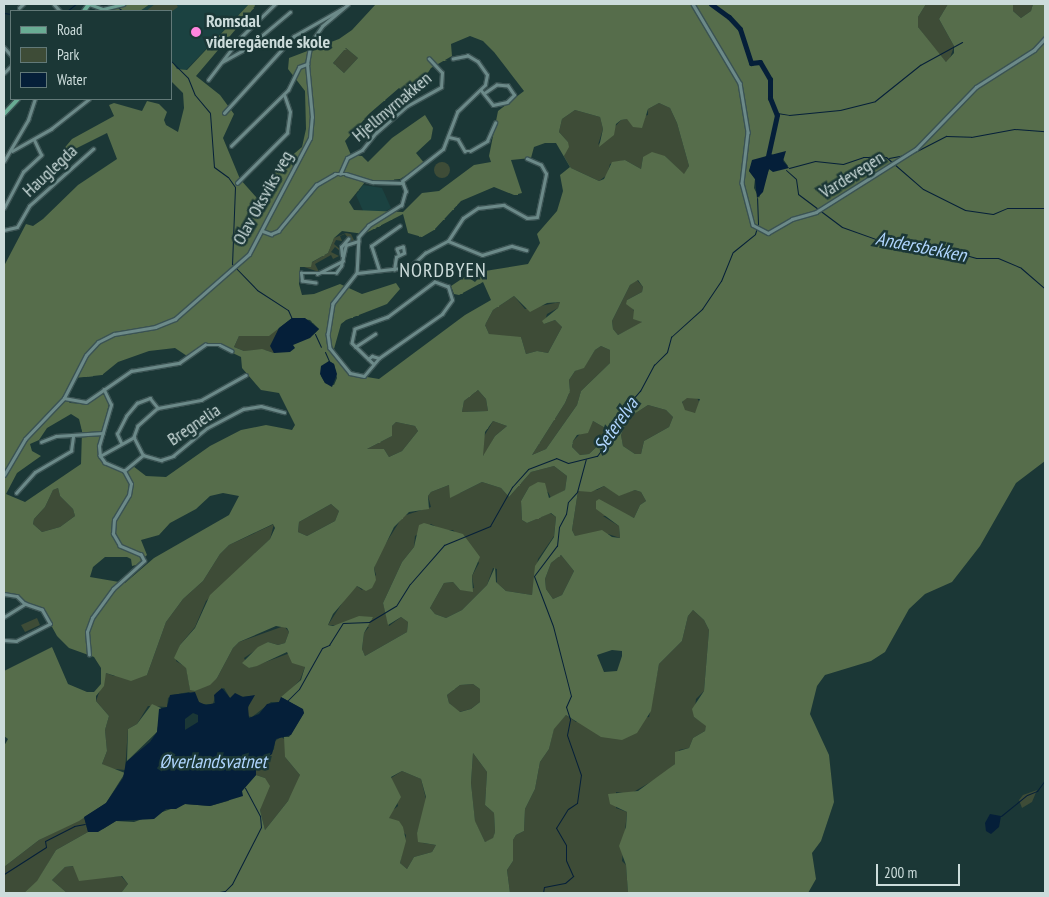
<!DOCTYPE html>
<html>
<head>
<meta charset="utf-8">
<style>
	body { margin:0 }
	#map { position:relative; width:1049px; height:897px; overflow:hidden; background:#1b3736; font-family:"PT Sans Narrow",sans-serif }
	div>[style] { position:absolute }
	.built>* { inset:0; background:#1b4241 }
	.green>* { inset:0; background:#3e4c37 }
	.round { border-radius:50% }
	.forest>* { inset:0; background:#566d4b }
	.water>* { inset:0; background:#051f39 }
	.stream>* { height:1px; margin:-0.5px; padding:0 0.5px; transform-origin:0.5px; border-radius:0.5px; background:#051f39 }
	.river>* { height:5px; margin:-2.5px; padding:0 2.5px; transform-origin:2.5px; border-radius:2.5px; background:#051f39 }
	.roads { filter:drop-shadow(1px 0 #3b5353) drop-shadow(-1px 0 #3b5353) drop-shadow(0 1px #3b5353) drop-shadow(0 -1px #3b5353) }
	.minor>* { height:2.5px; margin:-1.25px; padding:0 1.25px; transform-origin:1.25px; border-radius:1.25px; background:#6c8a89 }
	.tertiary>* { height:3px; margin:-1.5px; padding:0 1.5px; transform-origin:1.5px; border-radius:1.5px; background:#6c8a89 }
	.secondary>* { height:3px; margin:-1.5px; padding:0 1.5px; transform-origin:1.5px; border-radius:1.5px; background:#6a9b8f }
	.primary>* { height:4px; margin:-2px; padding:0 2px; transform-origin:2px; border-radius:2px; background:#69ac94 }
	.dots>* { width:14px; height:14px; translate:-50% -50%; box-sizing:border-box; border:2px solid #1b3736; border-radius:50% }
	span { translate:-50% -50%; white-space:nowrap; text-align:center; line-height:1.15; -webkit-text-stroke:5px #1b3736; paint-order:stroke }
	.poi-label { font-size:18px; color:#ccdcdb; font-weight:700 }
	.left { translate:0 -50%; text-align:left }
	.street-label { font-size:18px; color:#ccdcdb }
	.water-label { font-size:19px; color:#afd5fe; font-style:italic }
	.quarter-label { font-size:20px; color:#ccdcdb; letter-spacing:1px }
	.frame { position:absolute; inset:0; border:5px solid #ccdcdb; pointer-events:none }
	.legend { position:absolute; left:10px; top:10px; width:162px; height:90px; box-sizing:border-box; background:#1b3736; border:1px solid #627978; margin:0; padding:6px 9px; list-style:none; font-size:15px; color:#ccdcdb }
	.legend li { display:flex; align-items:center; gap:10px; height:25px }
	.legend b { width:25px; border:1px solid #627978 }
	.scale { position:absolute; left:876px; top:864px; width:84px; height:22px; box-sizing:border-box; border:2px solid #ccdcdb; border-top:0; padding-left:6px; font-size:15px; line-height:18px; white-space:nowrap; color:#ccdcdb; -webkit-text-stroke:4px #1b3736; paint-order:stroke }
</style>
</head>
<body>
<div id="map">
	<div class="built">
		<div style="clip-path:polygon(150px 4px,249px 4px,186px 70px,177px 69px,171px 60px,171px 11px,140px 11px)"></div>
		<div style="clip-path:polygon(363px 185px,382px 188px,391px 208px,368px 222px,356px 195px)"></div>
	</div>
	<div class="green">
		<div style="clip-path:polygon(155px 4px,176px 4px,178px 7px,171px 12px,146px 11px)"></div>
		<div style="clip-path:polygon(926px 4px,948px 4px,939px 19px,954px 46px,949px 61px,946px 62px,933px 47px,918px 27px,918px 17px)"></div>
		<div style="clip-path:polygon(1013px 4px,1033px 4px,1031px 11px,1021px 18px,1013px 11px)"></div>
		<div style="clip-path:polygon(346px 48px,358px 58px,344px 73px,333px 63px)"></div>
		<div style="clip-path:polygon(659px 103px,670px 108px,677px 123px,689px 166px,684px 175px,665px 156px,643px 157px,641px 169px,625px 160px,610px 164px,607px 175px,599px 181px,571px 168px,564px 156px,568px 142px,559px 132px,562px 119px,575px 110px,600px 117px,603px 129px,598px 145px,621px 120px,648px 115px,648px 109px)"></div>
		<div class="round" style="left:434px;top:162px;width:16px;height:16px"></div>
		<div style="clip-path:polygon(346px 233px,351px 234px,354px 240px,344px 245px,342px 254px,342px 245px,348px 238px,345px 234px,340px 236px,342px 241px,336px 240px,334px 244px,340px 249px,340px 251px,335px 247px,331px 252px,339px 256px,333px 259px,331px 255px,315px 264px,319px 272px,304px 267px,328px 253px,334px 238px)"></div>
		<div style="clip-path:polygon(637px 280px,643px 287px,642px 292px,627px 300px,642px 323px,618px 335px,613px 329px,612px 321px,630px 285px)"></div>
		<div style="clip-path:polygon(514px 296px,525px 309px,560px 302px,558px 308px,547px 314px,544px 324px,555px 320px,562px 327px,548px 353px,537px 351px,526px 354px,521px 337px,499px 338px,489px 334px,485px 325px,493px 310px)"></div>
		<div style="clip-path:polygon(279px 328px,273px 342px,274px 353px,265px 350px,244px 351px,234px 347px,239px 336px,263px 336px)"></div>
		<div style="clip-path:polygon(601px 346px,610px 350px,610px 363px,581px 391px,577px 405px,546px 449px,532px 455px,565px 403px,570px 391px,569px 380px,575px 371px,584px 367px,595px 350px)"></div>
		<div style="clip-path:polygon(478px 390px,486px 399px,488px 411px,462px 412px,464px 401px)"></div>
		<div class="round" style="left:682px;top:396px;width:18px;height:18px"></div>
		<div style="clip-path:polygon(648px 405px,666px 410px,673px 417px,669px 427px,644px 441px,641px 454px,635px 454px,623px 446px,621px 435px,628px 418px)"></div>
		<div style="clip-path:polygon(493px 421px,507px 426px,495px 436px,484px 456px,481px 452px,483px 438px)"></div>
		<div style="clip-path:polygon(593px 421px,607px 429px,606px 438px,589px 454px,580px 455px,572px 447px,573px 441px)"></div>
		<div style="clip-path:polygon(396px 422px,415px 426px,418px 431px,402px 451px,389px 457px,384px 449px,367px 449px,392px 436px,392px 426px)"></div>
		<div style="clip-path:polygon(554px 466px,567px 476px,565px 490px,551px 498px,548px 492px,529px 487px,521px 501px,522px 520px,527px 523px,550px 513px,556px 517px,554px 536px,538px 559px,532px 595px,506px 591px,497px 583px,497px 569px,493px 568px,487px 585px,462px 610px,446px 618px,435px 614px,430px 608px,444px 583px,453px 582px,460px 590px,474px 588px,472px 576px,479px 563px,469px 547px,453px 530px,442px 530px,431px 524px,415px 536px,414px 547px,402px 562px,383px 603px,389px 626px,401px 617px,408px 622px,407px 632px,365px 656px,362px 649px,364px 633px,369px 627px,328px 625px,348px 594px,357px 586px,362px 590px,376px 575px,374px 568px,379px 554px,403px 516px,431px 507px,428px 496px,431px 492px,449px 485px,460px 493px,482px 482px,501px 488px,509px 497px,531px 472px)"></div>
		<div style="clip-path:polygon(604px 486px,619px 495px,635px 490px,641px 492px,646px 501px,640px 505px,634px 518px,630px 516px,603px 516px,619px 526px,620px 538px,608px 534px,575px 536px,572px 530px,578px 491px,597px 490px)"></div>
		<div style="clip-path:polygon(58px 488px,60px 496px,73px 509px,75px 516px,60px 527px,42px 532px,33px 524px,34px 519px,45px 507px,53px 490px)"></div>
		<div style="clip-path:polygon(331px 504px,339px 511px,335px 521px,307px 536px,298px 532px,299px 522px)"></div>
		<div style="clip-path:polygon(274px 524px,270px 539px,206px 601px,195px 627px,180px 645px,176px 661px,186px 667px,190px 689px,195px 691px,217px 678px,233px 648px,239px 642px,284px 626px,289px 632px,285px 643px,278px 645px,268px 642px,244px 658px,249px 668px,290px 653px,305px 667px,300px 680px,279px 702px,271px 702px,252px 717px,247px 716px,250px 696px,230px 698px,224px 688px,216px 693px,213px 704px,201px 704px,189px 692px,172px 695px,168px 698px,167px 707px,148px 706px,137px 724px,128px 729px,125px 770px,105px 768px,102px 764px,107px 751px,105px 730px,109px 716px,96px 701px,106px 673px,114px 676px,147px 675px,166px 622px,183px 599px,203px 581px,220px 554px,229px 545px)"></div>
		<div style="clip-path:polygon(561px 555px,574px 571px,562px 595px,553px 599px,546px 589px,545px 579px,551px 563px)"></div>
		<div style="clip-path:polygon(693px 610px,704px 620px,709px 630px,704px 691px,696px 699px,694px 717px,707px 726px,705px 731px,693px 738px,689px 748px,679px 750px,675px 764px,661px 776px,630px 794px,616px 792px,616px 808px,627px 812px,622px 861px,626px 865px,628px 893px,510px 893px,507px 870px,513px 861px,513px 840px,516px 835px,524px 831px,525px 809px,535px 789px,540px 762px,549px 749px,554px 728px,566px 715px,576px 722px,649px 717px,659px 664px,682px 641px,688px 616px)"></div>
		<div style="clip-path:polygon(37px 618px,40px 625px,25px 632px,21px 625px)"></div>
		<div style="clip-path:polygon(473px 684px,480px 689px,480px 702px,471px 709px,459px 712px,449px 703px,447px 695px,460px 685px)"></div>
		<div style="clip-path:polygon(281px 737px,286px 740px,285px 757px,300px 775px,299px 782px,288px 801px,265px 830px,260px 810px,265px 778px,256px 775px,255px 770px,267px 760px,274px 749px,275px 741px)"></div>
		<div style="clip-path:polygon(473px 753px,487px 772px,485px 805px,494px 813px,495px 832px,493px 839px,485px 842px,475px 822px,471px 783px)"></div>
		<div style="clip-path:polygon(402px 771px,421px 779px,427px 803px,417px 833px,423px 843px,436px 845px,432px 852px,414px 857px,407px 869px,400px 863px,406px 835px,389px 818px,388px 814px,398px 806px,391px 778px)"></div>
		<div style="clip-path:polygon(1037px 790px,1032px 802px,1022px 808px,1019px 800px,1023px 795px)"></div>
		<div style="clip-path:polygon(84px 817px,88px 832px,56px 850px,37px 882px,24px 893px,4px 893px,4px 867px,39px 840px)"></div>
		<div style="clip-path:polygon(74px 866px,76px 871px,99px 878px,121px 876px,128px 884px,121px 893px,67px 893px,52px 880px,65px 867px)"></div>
	</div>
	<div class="forest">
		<div style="clip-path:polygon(122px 4px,150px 4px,140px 11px,110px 11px)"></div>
		<div style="clip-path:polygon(evenodd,249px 4px,255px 4px,253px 9px,196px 76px,220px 95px,234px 114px,223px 138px,240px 179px,257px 198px,275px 170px,302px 147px,306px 129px,305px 91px,288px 69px,289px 58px,339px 39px,352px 30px,376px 4px,926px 4px,918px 17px,918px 27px,946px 62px,954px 53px,954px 46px,939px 19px,948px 4px,1013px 4px,1013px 11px,1021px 18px,1031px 11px,1033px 4px,1045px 4px,1045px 461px,1016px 483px,980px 546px,952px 582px,925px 594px,909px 609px,885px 652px,871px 661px,825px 675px,817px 686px,810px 714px,829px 755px,834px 802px,821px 841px,812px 853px,816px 879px,808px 893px,628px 893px,626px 865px,619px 846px,626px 827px,627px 812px,610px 804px,608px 794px,638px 791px,675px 764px,675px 752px,689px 748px,693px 738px,705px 731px,706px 726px,694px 717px,692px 709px,704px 691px,709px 630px,704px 620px,693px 610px,688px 616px,682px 641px,659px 664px,651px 711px,637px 733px,622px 740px,601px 737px,566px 715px,554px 729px,549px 749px,540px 762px,535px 789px,525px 809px,524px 831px,516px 835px,513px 840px,513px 861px,507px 870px,510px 893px,121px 893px,128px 884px,122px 876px,79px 881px,73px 866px,65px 867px,52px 880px,67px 893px,24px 893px,37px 881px,56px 850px,88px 832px,103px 829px,116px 821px,134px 822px,185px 804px,210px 806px,228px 801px,242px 791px,256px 775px,265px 778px,270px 786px,260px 810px,265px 830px,288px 801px,300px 775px,285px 757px,284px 737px,289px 737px,304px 713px,302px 709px,281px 697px,301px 680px,305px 667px,292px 663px,287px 652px,257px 666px,249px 668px,242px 663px,258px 647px,268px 642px,278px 645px,285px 643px,289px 632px,287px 628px,276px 626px,239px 642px,233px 648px,217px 678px,210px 685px,195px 691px,190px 690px,186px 668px,174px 658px,180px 645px,195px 628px,210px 595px,270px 539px,275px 528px,273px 524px,229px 545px,220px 554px,203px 581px,183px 599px,166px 622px,147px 675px,131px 681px,106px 673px,104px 686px,96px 696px,96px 701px,109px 716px,105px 730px,107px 751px,102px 764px,125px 773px,106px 803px,79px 821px,39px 840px,4px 867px,4px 746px,8px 739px,4px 736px,4px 671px,52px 647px,68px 684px,87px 692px,94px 692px,101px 684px,101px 668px,94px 657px,69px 648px,57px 636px,41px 607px,24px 603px,10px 593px,4px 596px,4px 266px,26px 224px,33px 226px,43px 219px,78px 185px,117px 159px,107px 133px,63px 155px,62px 151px,72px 139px,114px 116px,109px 105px,114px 103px,142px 111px,147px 101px,159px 104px,167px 112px,164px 120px,166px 125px,178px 132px,184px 108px,183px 93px,171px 81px,171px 60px,177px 69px,187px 70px,249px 4px,470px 36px,483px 41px,494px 52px,524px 91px,498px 111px,489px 156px,491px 162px,474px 165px,439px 191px,422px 193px,403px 212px,354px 210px,349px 202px,365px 182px,400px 179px,425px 164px,416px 153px,431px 139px,433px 128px,425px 115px,392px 138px,368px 162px,362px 156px,351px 155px,345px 141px,370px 113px,399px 88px,411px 98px,423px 90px,425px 77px,431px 68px,452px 56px,451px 44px,470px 36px,249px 4px,346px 48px,358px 58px,344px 73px,333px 63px,346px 48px,249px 4px,659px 103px,670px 108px,677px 123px,689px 166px,684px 174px,665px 156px,652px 152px,643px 157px,641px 169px,625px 160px,612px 162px,604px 179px,599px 181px,571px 168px,564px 156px,569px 147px,568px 142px,559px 132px,562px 119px,575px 110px,600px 117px,603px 129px,599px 147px,614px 135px,616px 124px,621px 120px,627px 119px,633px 127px,642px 128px,648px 109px,659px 103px,249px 4px,545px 143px,556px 143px,570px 167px,560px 175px,563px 191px,557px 211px,537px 234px,540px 243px,528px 264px,485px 271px,475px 282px,466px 276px,451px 286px,454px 294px,459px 295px,483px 282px,491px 300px,465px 315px,379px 379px,355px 375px,344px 368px,334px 349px,341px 324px,346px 320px,387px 304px,400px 289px,396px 283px,362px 294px,340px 284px,314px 294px,302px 295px,299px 284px,300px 267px,311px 267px,312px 262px,328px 253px,334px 238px,342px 231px,364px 234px,403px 214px,408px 233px,422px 237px,434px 230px,461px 201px,494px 187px,514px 195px,522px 193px,511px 160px,531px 158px,534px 147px,545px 143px,249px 4px,771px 154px,783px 159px,788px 166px,774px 171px,769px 169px,759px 198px,754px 188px,755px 179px,749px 171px,752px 163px,771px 154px,249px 4px,638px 280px,643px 287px,642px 292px,627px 300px,626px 304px,634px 310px,633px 319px,642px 322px,618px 335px,613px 329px,612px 321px,630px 285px,638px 280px,249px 4px,514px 296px,530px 312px,547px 303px,560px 302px,558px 308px,542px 321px,544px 324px,555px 320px,562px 327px,548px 353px,537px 351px,526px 354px,521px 337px,489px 334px,485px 325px,493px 310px,514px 296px,249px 4px,292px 318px,310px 320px,319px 329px,314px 334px,274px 353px,262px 349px,244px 351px,234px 347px,239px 336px,269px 336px,292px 318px,249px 4px,214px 344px,241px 357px,242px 368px,261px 390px,279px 393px,295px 425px,292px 430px,266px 425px,241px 430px,210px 446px,166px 477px,146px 476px,133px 466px,123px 470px,108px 465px,99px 450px,109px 403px,105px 395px,100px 394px,86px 404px,70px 403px,65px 398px,75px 378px,102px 375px,118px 362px,149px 351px,175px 348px,187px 356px,203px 345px,214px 344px,249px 4px,601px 346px,610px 350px,610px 363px,581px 391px,577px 405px,546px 449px,532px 455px,565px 403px,570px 391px,569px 380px,575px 371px,584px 368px,595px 350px,601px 346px,249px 4px,329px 361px,334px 364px,337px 378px,334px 385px,325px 383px,321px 376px,329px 361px,249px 4px,478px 390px,486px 399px,488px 411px,462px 412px,464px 401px,478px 390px,249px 4px,687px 398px,700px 399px,695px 413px,685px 410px,682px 402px,687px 398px,249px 4px,648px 405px,666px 410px,673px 417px,669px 427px,644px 441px,641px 454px,635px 454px,623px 446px,621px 435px,628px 418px,648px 405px,249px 4px,71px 414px,79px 419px,82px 431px,81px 464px,25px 502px,6px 494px,17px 473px,41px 456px,32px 451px,30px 444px,39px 440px,47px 428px,71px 414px,249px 4px,493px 421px,507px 426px,495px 436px,483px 456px,485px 432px,493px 421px,249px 4px,593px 421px,607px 429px,606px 438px,589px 454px,580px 455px,572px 447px,573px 441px,577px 435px,588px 433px,593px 421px,249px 4px,396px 422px,415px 426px,418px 431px,402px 451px,389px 457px,384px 449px,367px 449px,392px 436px,392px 426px,396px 422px,249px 4px,554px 466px,567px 476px,565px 490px,549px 498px,545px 483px,538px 482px,529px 487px,521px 501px,522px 520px,527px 523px,551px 513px,556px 517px,554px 537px,535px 566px,532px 595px,506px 591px,496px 582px,495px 567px,487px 585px,462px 610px,446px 618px,435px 614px,430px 608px,444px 583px,453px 582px,460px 590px,473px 592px,472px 576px,480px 557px,463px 534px,424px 523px,419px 525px,414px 547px,402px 562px,383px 603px,388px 625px,401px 617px,408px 622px,407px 632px,365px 656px,362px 649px,364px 633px,373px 617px,359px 616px,333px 626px,328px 625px,333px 614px,357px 586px,366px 591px,372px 588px,376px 580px,374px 568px,394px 527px,409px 512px,429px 509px,428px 496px,431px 492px,449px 485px,450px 498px,482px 482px,501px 488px,509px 497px,531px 472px,554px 466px,249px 4px,604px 486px,619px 496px,635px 490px,641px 492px,646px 501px,640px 505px,634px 518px,599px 499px,596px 501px,596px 509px,619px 526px,620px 538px,612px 537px,602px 530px,575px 536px,572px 530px,578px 491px,591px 492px,604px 486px,249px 4px,58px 488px,60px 496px,73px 509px,75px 516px,60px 527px,42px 532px,33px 524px,34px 519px,45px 507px,53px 490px,58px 488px,249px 4px,223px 493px,239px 496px,229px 515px,154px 558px,125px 583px,90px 577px,93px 567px,105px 557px,127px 557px,131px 559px,132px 566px,136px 565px,147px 555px,141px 540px,159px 535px,170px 523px,196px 509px,210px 496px,223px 493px,249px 4px,331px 504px,339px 511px,335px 521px,307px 536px,298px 532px,299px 522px,331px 504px,249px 4px,561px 555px,574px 571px,562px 595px,553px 599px,546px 589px,545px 579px,551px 563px,561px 555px,249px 4px,612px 650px,622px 651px,622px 656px,617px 671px,604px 672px,597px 655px,612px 650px,249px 4px,473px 684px,480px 689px,480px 702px,471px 709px,460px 712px,449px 703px,447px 695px,460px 685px,473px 684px,249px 4px,473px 753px,487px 772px,485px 805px,494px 813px,495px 832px,493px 838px,485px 842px,475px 821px,471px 783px,473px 753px,249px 4px,402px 771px,421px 779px,426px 797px,417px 833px,418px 842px,436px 845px,432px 852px,414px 857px,407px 869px,400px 863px,406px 841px,403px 827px,399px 821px,389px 818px,401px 797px,391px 777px,402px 771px)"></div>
		<div style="clip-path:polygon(152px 704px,161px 708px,157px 732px,127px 761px,128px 729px,137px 724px)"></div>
	</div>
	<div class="water">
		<div style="clip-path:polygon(786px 151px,783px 161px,789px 168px,773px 172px,769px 169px,763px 192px,757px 198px,755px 179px,749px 171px,752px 160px)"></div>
		<div style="clip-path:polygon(292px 318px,305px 318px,319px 329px,310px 338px,293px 345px,295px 348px,290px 352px,274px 353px,270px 346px,279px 328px)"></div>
		<div style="clip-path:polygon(329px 361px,334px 364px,337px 374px,332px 387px,325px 383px,320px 374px,321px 366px)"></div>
		<div style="clip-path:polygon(evenodd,222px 688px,230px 698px,235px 693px,243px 697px,255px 695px,248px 707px,249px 718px,259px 714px,267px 704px,279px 702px,281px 697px,303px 709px,304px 713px,291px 735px,276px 739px,272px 754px,256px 767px,256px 775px,242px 791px,243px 796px,210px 806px,185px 804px,176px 809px,166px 809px,154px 819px,116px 821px,98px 832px,88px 832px,84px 817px,106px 803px,123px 778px,126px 762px,150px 742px,157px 732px,159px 709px,167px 707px,170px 695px,195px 692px,199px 702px,206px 705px,215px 703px,214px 695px,222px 688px,193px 713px,198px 715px,198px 722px,185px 730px,185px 719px,193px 713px)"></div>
		<div style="clip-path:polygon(990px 814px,1001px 816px,999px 827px,991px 834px,986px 831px,985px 823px)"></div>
	</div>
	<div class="stream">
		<div style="left:113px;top:4px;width:12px;rotate:35deg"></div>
		<div style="left:67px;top:11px;width:11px;rotate:-38deg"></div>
		<div style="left:4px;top:13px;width:7px;rotate:8deg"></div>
		<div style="left:171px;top:61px;width:24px;rotate:45deg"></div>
		<div style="left:188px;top:78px;width:18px;rotate:68deg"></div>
		<div style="left:195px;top:95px;width:23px;rotate:50deg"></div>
		<div style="left:210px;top:113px;width:54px;rotate:85.8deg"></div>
		<div style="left:214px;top:167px;width:17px;rotate:36deg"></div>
		<div style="left:228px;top:177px;width:12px;rotate:55deg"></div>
		<div style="left:235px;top:187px;width:77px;rotate:92.2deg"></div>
		<div style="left:232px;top:264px;width:36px;rotate:46deg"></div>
		<div style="left:257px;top:290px;width:37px;rotate:33deg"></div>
		<div style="left:288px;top:310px;width:10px;rotate:66deg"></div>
		<div style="left:777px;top:113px;width:12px;rotate:9deg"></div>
		<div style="left:789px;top:115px;width:51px;rotate:-5.6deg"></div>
		<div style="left:840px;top:110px;width:36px;rotate:-14deg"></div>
		<div style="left:875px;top:101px;width:58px;rotate:-38.7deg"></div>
		<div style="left:920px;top:65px;width:48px;rotate:-28.7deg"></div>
		<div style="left:909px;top:155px;width:42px;rotate:-27.2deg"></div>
		<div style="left:946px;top:136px;width:25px;rotate:2deg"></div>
		<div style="left:971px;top:137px;width:44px;rotate:-10.5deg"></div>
		<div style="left:1014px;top:129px;width:31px;rotate:4deg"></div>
		<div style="left:889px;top:158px;width:16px;rotate:-11deg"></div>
		<div style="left:789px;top:168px;width:27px;rotate:-15deg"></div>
		<div style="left:815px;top:161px;width:28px;rotate:6deg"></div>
		<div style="left:843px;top:164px;width:21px;rotate:-19deg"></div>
		<div style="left:863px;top:157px;width:23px"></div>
		<div style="left:886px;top:157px;width:49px;rotate:40.9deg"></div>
		<div style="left:923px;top:189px;width:47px;rotate:26.6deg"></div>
		<div style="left:965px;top:210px;width:28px;rotate:8deg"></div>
		<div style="left:993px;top:214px;width:15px;rotate:-23deg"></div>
		<div style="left:1007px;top:208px;width:38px"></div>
		<div style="left:786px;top:170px;width:13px;rotate:42deg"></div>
		<div style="left:796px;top:179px;width:15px;rotate:82deg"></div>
		<div style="left:798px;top:194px;width:55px;rotate:36.9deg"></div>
		<div style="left:842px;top:227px;width:48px;rotate:19.6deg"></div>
		<div style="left:887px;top:243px;width:51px;rotate:10.2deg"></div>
		<div style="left:937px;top:252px;width:18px"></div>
		<div style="left:955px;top:252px;width:22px;rotate:16deg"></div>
		<div style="left:976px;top:258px;width:22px"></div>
		<div style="left:998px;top:258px;width:25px;rotate:23deg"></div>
		<div style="left:1021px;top:268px;width:32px;rotate:41deg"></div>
		<div style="left:315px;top:334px;width:14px;rotate:65deg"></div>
		<div style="left:325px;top:352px;width:10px;rotate:66deg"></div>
		<div style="left:287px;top:701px;width:17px;rotate:-45deg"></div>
		<div style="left:299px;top:689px;width:47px;rotate:-60.7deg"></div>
		<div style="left:322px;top:648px;width:8px;rotate:-23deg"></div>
		<div style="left:329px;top:645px;width:26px;rotate:-58deg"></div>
		<div style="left:343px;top:623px;width:26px;rotate:-2deg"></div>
		<div style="left:369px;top:622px;width:31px;rotate:-31deg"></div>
		<div style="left:396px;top:606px;width:26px;rotate:-58deg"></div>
		<div style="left:410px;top:584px;width:52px;rotate:-48.9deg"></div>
		<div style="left:444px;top:545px;width:50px;rotate:-22.4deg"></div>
		<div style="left:490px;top:526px;width:45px;rotate:-60.6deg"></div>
		<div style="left:512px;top:487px;width:24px;rotate:-48deg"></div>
		<div style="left:528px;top:469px;width:30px;rotate:-21deg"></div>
		<div style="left:556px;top:458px;width:13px;rotate:23deg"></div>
		<div style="left:568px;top:463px;width:30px;rotate:-14deg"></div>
		<div style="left:597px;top:456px;width:37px;rotate:-54deg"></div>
		<div style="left:619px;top:426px;width:19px;rotate:-72deg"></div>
		<div style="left:625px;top:408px;width:23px;rotate:-49deg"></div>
		<div style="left:640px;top:391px;width:30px;rotate:-62deg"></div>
		<div style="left:654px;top:365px;width:18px;rotate:-45deg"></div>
		<div style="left:667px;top:352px;width:16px;rotate:-75deg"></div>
		<div style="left:671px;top:337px;width:42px;rotate:-42.1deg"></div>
		<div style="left:702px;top:309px;width:34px;rotate:-56deg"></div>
		<div style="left:721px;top:281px;width:31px;rotate:-68deg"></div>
		<div style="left:733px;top:252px;width:28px;rotate:-39deg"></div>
		<div style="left:755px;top:234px;width:10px;rotate:-73deg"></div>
		<div style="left:758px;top:224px;width:26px;rotate:-92deg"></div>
		<div style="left:1001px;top:816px;width:33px;rotate:-39deg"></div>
		<div style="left:1027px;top:795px;width:11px;rotate:-22deg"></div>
		<div style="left:1037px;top:791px;width:14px;rotate:-54deg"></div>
		<div style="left:4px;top:874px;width:50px;rotate:-32.7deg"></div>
		<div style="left:46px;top:847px;width:6px;rotate:-99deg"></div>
		<div style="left:45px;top:841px;width:33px;rotate:-27deg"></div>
		<div style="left:74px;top:826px;width:11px;rotate:-10deg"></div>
		<div style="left:214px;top:893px;width:11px;rotate:-10deg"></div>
		<div style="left:225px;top:891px;width:10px;rotate:-45deg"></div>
		<div style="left:232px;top:884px;width:64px;rotate:-63deg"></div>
		<div style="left:261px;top:827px;width:11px;rotate:-95deg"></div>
		<div style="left:260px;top:816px;width:32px;rotate:-118deg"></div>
		<div style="left:543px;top:893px;width:6px;rotate:-81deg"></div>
		<div style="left:544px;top:887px;width:21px;rotate:-11deg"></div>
		<div style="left:565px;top:883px;width:11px;rotate:-41deg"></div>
		<div style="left:573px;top:876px;width:17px;rotate:-114deg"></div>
		<div style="left:566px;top:860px;width:15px;rotate:-90deg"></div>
		<div style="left:566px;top:845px;width:20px;rotate:-120deg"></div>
		<div style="left:556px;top:828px;width:22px;rotate:-58deg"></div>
		<div style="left:568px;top:809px;width:11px;rotate:-34deg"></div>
		<div style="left:577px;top:803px;width:28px;rotate:-82deg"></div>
		<div style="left:581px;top:775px;width:42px;rotate:-109.3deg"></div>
		<div style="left:567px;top:735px;width:16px;rotate:-79deg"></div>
		<div style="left:570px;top:719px;width:13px;rotate:-108deg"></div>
		<div style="left:566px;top:707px;width:12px;rotate:-66deg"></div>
		<div style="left:571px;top:696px;width:72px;rotate:-104.4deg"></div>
		<div style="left:553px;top:626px;width:53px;rotate:-110.8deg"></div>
		<div style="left:534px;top:576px;width:38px;rotate:-53deg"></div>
		<div style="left:557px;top:546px;width:19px;rotate:-84deg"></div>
		<div style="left:559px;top:527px;width:15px;rotate:-62deg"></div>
		<div style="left:566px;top:514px;width:12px;rotate:-81deg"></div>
		<div style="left:568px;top:502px;width:13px;rotate:-48deg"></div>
		<div style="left:577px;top:492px;width:34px;rotate:-75deg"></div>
	</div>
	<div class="river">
		<div style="left:711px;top:4px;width:22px;rotate:36deg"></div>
		<div style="left:729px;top:17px;width:16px;rotate:47deg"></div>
		<div style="left:740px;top:29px;width:36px;rotate:72deg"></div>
		<div style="left:751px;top:63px;width:9px;rotate:-6deg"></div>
		<div style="left:760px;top:62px;width:20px;rotate:60deg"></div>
		<div style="left:770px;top:79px;width:19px;rotate:90deg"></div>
		<div style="left:770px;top:98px;width:18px;rotate:68deg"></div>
		<div style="left:777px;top:115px;width:42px;rotate:102.4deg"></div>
	</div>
	<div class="roads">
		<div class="minor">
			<div style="left:54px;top:4px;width:9px;rotate:49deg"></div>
			<div style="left:693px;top:4px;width:92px;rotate:59.3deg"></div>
			<div style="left:740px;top:83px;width:50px;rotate:80.7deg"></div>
			<div style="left:748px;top:132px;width:51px;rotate:96.7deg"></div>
			<div style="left:742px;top:183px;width:43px;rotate:75.3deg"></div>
			<div style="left:753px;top:225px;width:17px;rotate:28deg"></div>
			<div style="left:768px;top:233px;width:28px;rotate:-30deg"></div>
			<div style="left:792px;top:219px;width:25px;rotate:-16deg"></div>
			<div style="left:816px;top:212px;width:118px;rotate:-32.2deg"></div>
			<div style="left:916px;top:149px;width:86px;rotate:-45.9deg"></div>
			<div style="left:976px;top:87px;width:69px;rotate:-32.5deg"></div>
			<div style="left:1034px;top:50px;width:16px;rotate:-47deg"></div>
			<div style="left:19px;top:8px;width:6px;rotate:-45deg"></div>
			<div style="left:4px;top:47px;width:11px;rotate:49deg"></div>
			<div style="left:222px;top:62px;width:29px;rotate:-29deg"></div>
			<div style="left:247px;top:48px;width:56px;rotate:-39.9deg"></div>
			<div style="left:4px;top:73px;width:10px;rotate:-45deg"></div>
			<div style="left:208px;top:80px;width:53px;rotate:-52.7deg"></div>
			<div style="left:240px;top:38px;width:49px;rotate:-44.2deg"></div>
			<div style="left:481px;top:90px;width:19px;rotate:51deg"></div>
			<div style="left:493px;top:105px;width:14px;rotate:-12deg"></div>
			<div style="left:507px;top:102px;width:10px;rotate:-45deg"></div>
			<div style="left:514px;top:95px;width:11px;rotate:-124deg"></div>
			<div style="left:508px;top:86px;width:11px;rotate:-175deg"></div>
			<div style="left:497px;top:85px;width:14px;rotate:146deg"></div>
			<div style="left:224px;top:113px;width:104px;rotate:-47.7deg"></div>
			<div style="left:294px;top:36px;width:56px;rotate:-29.7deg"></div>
			<div style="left:449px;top:137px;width:9px;rotate:13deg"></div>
			<div style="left:458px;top:139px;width:14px;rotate:60deg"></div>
			<div style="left:465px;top:151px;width:5px"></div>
			<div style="left:470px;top:151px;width:20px;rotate:-30deg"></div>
			<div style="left:487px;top:141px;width:20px;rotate:-66deg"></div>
			<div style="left:231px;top:146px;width:80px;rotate:-44.5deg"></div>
			<div style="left:288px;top:90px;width:25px;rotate:-64deg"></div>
			<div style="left:299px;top:67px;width:9px;rotate:-21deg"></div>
			<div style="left:12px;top:151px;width:45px;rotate:-29.4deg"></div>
			<div style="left:51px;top:129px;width:48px;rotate:-38.3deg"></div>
			<div style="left:4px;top:161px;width:48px;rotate:-59.7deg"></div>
			<div style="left:28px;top:120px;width:22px;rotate:-72deg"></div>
			<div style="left:340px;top:174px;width:17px;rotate:-66deg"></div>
			<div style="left:347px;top:158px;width:17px;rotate:-28deg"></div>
			<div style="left:362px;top:150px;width:22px;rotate:-51deg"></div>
			<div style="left:376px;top:133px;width:41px;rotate:-41.1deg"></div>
			<div style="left:407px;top:106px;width:39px;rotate:-29deg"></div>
			<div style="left:441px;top:87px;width:14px;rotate:-86deg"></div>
			<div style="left:442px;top:73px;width:19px;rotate:-133deg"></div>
			<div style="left:402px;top:181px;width:52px;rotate:-38deg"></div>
			<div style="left:443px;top:149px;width:40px;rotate:-69deg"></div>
			<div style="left:457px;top:112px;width:39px;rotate:-44deg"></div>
			<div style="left:485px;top:85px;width:10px;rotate:-79deg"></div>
			<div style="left:487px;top:75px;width:16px;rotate:-125deg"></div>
			<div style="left:478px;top:62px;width:12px;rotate:-149deg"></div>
			<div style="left:468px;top:56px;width:15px;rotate:169deg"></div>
			<div style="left:237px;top:183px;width:71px;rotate:-45deg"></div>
			<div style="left:287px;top:133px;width:21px;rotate:-82deg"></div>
			<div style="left:290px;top:112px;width:18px;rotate:-109deg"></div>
			<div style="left:4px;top:208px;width:41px;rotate:-62.2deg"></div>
			<div style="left:23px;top:172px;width:25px;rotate:-43deg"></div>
			<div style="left:41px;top:155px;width:17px;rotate:-115deg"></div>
			<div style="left:4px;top:230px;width:13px;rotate:-13deg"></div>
			<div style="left:17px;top:227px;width:24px;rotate:-60deg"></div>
			<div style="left:29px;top:206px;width:86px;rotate:-41.7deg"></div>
			<div style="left:263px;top:231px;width:9px;rotate:21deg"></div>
			<div style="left:271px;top:234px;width:8px;rotate:-23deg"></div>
			<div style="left:278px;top:231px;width:60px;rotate:-50.4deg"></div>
			<div style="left:316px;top:185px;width:22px;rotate:-30deg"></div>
			<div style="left:335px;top:174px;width:11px"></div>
			<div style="left:346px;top:174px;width:28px;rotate:17deg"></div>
			<div style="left:373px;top:182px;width:30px;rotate:2deg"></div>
			<div style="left:403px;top:183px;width:9px;rotate:69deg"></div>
			<div style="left:406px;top:191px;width:15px;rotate:106deg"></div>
			<div style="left:402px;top:205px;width:39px;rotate:148deg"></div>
			<div style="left:369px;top:226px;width:15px;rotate:132deg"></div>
			<div style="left:359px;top:237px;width:36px;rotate:93deg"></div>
			<div style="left:357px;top:273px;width:39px;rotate:128deg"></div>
			<div style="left:333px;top:304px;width:30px;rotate:99deg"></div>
			<div style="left:328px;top:334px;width:14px;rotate:82deg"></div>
			<div style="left:330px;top:348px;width:32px;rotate:51deg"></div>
			<div style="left:350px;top:373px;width:14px;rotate:12deg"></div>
			<div style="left:364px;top:376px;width:23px;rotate:-50deg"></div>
			<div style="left:379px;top:358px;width:77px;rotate:-34.9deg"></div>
			<div style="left:442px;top:314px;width:17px;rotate:-54deg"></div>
			<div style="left:452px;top:300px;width:14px;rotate:-107deg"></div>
			<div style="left:448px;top:287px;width:14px;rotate:-159deg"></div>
			<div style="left:435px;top:282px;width:59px;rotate:143.3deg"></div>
			<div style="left:388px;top:317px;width:35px;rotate:160deg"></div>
			<div style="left:355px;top:329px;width:14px;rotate:102deg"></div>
			<div style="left:352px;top:343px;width:30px;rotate:44deg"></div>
			<div style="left:448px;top:241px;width:37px;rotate:22deg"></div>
			<div style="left:482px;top:255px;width:31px;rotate:-17deg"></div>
			<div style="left:512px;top:246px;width:15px;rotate:16deg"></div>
			<div style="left:342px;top:256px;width:9px;rotate:-96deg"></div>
			<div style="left:341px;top:247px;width:11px;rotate:-49deg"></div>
			<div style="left:379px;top:270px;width:25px;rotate:-108deg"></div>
			<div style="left:371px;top:246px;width:35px;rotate:-35deg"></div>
			<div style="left:394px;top:270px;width:13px;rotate:-81deg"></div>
			<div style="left:396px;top:257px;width:9px;rotate:-27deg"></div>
			<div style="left:404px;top:253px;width:6px;rotate:-99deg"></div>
			<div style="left:403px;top:247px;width:6px;rotate:162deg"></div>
			<div style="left:397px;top:249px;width:5px;rotate:68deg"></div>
			<div style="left:357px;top:273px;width:53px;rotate:-6.5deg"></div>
			<div style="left:410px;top:267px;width:21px;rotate:-43deg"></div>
			<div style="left:425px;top:253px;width:26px;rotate:-28deg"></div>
			<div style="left:448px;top:241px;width:27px;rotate:-57deg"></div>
			<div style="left:463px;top:218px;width:18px;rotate:-34deg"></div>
			<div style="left:478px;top:208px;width:26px;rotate:-7deg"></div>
			<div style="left:504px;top:205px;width:26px;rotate:29deg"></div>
			<div style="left:527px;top:218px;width:10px;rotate:-6deg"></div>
			<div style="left:537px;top:217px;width:44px;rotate:-78.2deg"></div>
			<div style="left:546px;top:174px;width:10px;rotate:-119deg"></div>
			<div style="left:541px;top:165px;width:15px;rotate:-157deg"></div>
			<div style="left:317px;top:274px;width:29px;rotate:-27deg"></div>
			<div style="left:316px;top:283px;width:14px;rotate:-172deg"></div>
			<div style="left:302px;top:281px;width:8px;rotate:-97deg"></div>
			<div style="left:301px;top:273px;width:35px"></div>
			<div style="left:336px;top:273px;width:9px;rotate:-54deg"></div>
			<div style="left:341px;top:266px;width:22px;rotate:-77deg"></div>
			<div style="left:346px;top:245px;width:13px;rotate:-18deg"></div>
			<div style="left:355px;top:347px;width:24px;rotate:-33deg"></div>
			<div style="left:368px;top:359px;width:5px;rotate:-37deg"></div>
			<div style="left:372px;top:356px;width:7px;rotate:16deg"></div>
			<div style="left:64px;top:398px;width:22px;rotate:10deg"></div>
			<div style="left:86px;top:402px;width:55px;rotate:-34.6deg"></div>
			<div style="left:131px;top:371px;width:49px;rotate:-9.5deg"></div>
			<div style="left:179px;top:363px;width:32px;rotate:-35deg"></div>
			<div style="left:205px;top:345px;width:15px"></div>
			<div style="left:220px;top:345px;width:13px;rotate:27deg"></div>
			<div style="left:158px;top:408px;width:44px;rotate:-10.5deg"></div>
			<div style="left:201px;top:400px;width:51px;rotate:-29.1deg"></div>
			<div style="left:41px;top:442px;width:16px;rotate:-22deg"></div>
			<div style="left:56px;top:436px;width:47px;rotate:-3.7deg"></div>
			<div style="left:121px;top:443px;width:10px;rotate:-114deg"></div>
			<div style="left:117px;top:434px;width:20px;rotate:-63deg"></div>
			<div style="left:126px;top:416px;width:17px;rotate:-50deg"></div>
			<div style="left:137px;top:403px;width:14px;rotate:-21deg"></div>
			<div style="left:150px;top:398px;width:13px;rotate:51deg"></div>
			<div style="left:158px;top:408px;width:27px;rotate:138deg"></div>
			<div style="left:138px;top:426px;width:12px;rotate:110deg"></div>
			<div style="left:100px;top:456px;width:39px;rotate:-29deg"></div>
			<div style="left:134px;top:437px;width:20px;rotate:63deg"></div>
			<div style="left:124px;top:471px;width:25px;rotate:-40deg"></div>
			<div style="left:143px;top:455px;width:19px;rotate:16deg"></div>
			<div style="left:161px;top:460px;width:13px;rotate:-18deg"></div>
			<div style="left:173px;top:456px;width:44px;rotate:-39.5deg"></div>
			<div style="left:207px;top:428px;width:41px;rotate:-27.8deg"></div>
			<div style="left:243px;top:409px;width:18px;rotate:-9deg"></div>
			<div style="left:261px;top:406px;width:24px;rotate:15deg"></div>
			<div style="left:16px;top:493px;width:28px;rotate:-48deg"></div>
			<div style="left:35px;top:472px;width:42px;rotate:-30.3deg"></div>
			<div style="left:71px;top:451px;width:14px;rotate:-82deg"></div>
			<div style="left:4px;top:594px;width:13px;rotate:9deg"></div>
			<div style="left:17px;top:596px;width:11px;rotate:45deg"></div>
			<div style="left:4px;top:617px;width:25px;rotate:-32deg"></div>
			<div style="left:4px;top:640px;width:12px;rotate:5deg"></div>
			<div style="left:16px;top:641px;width:38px;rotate:-27deg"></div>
			<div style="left:50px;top:624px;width:16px;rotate:-120deg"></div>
			<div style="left:42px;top:610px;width:18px;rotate:-161deg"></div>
			<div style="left:89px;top:655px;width:23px;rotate:-95deg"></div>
			<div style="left:87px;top:632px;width:15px;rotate:-70deg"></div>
			<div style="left:92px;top:618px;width:36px;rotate:-54deg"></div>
			<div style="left:113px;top:589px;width:42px;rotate:-42.1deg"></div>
			<div style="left:144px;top:561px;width:7px;rotate:-117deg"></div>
			<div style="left:141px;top:555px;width:23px;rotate:-157deg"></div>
			<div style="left:120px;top:546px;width:14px;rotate:-120deg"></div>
			<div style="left:113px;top:534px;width:14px;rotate:-86deg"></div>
			<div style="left:114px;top:520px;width:29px;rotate:-59deg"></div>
			<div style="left:129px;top:495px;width:11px;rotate:-80deg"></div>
			<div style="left:131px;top:484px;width:15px;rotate:-118deg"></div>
			<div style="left:124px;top:471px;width:21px;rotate:-157deg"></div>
			<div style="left:105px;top:463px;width:9px;rotate:-126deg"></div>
			<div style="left:100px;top:456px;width:10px;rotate:-96deg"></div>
			<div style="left:99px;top:446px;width:43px;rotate:-73.7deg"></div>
			<div style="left:111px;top:405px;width:17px;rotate:-115deg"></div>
		</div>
		<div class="tertiary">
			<div style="left:4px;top:475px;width:42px;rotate:-59.7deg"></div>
			<div style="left:25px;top:439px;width:57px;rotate:-46.4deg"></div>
			<div style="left:64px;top:398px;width:48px;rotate:-62.9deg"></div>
			<div style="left:86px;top:355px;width:18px;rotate:-47deg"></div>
			<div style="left:98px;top:342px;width:18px;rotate:-27deg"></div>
			<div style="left:114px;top:334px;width:42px;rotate:-9.7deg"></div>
			<div style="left:155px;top:327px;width:22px;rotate:-22deg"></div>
			<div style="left:175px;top:319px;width:98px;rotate:-41.3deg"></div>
			<div style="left:249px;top:254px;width:131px;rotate:-62.3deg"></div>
			<div style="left:310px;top:138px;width:21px;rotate:-85deg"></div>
			<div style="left:312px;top:117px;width:53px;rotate:-95.4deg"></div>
			<div style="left:307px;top:64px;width:22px;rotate:-80deg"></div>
			<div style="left:311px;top:42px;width:19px;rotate:-55deg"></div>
			<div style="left:322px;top:26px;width:34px;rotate:-40deg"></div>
		</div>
		<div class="secondary">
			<div style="left:89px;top:4px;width:15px;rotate:20deg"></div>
			<div style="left:103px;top:9px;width:21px;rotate:-14deg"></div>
		</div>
		<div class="primary">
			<div style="left:84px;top:11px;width:9px;rotate:-54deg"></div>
			<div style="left:4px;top:114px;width:21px;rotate:-47deg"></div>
		</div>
	</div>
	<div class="dots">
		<div style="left:196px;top:32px;background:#ff85df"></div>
	</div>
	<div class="poi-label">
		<span class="left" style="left:206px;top:32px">Romsdal<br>videregående skole</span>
	</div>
	<div class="street-label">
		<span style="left:392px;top:107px;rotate:-40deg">Hjellmyrnakken</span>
		<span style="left:50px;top:171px;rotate:-43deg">Hauglegda</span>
		<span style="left:852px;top:175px;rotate:-32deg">Vardevegen</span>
		<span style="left:263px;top:198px;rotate:-61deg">Olav Oksviks veg</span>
		<span style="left:194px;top:425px;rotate:-34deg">Bregnelia</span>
	</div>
	<div class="water-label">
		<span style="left:921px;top:247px;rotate:11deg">Andersbekken</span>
		<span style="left:616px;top:425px;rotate:-55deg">Seterelva</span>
		<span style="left:213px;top:762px">Øverlandsvatnet</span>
	</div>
	<div class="quarter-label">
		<span style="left:443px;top:270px">NORDBYEN</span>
	</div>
	<div class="frame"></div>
	<ul class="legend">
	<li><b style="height:6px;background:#69ac94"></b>Road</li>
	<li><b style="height:14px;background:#3e4c37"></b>Park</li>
	<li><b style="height:14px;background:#051f39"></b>Water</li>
	</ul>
	<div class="scale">200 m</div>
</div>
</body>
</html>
